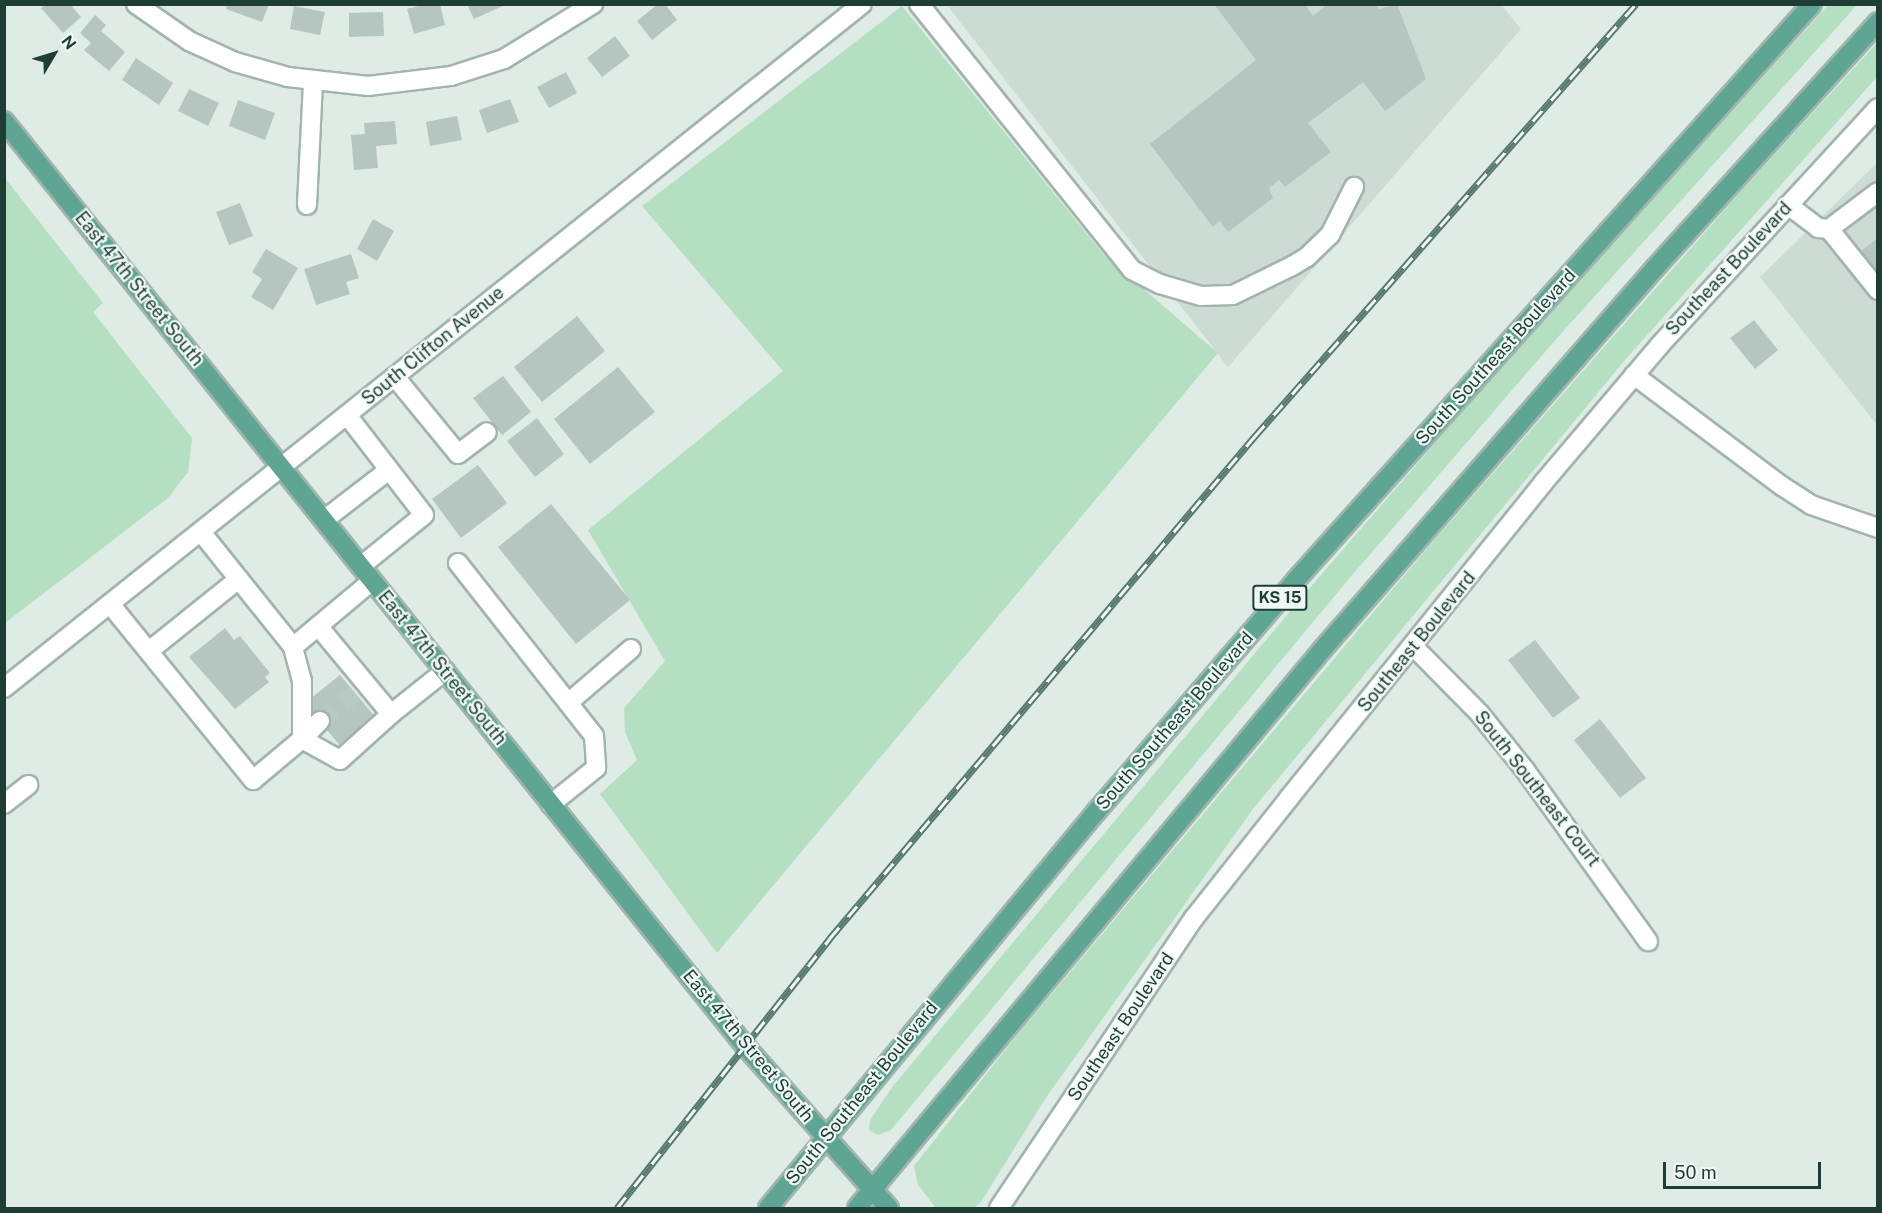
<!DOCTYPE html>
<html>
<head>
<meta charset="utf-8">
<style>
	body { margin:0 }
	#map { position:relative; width:1882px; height:1213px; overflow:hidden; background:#dfece6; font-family:"Public Sans",sans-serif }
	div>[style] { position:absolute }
	.built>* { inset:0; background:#cddbd5 }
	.green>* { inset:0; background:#b5dfc1 }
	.building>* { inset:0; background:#b4c6bf }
	.minor-tunnel>* { height:18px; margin-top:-9px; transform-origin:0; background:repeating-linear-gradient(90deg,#b8c9c3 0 18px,transparent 0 27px) }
	.roads { filter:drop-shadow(2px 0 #a1b4ad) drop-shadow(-2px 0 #a1b4ad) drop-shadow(0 2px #a1b4ad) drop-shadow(0 -2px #a1b4ad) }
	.minor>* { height:18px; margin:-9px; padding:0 9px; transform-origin:9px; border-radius:9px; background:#fff }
	.major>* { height:18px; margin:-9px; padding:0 9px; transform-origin:9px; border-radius:9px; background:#5fa594 }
	.rail>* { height:7px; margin-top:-3.5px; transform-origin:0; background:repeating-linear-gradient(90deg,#eff8f4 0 14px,#587971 0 28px); box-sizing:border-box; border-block:2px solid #587971 }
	span { translate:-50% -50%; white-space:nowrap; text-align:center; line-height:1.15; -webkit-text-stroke:4.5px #eff8f4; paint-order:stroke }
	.shield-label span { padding:2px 4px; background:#eff8f4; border:2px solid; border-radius:4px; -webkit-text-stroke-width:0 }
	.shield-label { font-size:16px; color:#1e3d35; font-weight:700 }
	.street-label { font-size:18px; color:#1e3d35 }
	.frame { position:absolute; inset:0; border:6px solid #1e3d35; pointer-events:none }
	.north { position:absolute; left:24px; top:24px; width:60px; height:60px; -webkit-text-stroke:4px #eff8f4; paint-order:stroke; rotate:52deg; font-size:16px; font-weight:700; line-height:24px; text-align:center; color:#1e3d35 }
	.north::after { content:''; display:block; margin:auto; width:21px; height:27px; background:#1e3d35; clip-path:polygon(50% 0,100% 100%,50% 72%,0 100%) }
	.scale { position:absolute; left:1663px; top:1162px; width:158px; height:27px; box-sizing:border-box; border:3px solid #1e3d35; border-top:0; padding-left:8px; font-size:18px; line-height:21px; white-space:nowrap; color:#1e3d35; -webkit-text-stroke:4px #eff8f4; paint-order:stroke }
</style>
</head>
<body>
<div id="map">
	<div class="built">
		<div style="clip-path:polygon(1501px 4px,1521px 29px,1228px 367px,947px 5px)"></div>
		<div style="clip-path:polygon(1877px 163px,1877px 425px,1760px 277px)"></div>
	</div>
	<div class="green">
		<div style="clip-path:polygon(1829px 4px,1857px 5px,1558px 337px,1348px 580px,891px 1130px,878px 1135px,869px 1130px,870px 1120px,893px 1086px,1307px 591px,1514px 352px)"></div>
		<div style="clip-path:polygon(902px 6px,1104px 255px,1218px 353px,717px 953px,600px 794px,637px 760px,625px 732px,624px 708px,665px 661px,588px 530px,783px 371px,642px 206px)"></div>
		<div style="clip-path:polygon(1877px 43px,1877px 77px,1625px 360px,1253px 809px,1045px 1099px,981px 1202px,974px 1208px,935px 1207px,918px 1185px,914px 1166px,1017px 1035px,1429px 546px,1750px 181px)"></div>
		<div style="clip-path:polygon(5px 178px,103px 303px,93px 312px,192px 438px,188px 472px,168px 498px,5px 623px)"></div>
	</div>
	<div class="building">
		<div style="clip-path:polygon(46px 4px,70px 4px,81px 17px,63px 33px,41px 8px)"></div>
		<div style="clip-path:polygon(227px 4px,269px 4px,262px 22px,226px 9px)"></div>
		<div style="clip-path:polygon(426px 4px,440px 4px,445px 25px,414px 34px,407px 9px)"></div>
		<div style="clip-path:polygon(467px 4px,507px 4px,474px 19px)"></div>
		<div style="clip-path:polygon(658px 4px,665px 4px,677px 20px,652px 40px,637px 21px)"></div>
		<div style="clip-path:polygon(1214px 4px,1305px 4px,1313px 16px,1328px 4px,1376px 4px,1379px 9px,1397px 4px,1426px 79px,1385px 111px,1363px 82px,1308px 123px,1331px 152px,1285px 187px,1279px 180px,1269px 188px,1273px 198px,1228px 232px,1220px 221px,1213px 227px,1150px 144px,1256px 60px)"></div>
		<div style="clip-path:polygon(294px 6px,325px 12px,320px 35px,290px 29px)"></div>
		<div style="clip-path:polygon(383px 12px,384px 36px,349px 37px,349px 13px)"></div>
		<div style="clip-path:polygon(95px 15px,106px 25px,101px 31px,125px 52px,109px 71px,84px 50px,91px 43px,80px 33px)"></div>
		<div style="clip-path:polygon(615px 36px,630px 56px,602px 77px,587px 58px)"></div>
		<div style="clip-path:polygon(136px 58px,173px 83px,159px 105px,122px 80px)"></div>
		<div style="clip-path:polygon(566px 72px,577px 93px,549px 108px,537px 87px)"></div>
		<div style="clip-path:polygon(189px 89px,219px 103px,208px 126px,178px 111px)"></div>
		<div style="clip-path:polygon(510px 99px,519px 122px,487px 133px,479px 110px)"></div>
		<div style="clip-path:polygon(238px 100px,275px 113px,265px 140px,229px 126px)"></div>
		<div style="clip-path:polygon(457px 116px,462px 140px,430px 146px,426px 122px)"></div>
		<div style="clip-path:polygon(395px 121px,397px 144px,376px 146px,378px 168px,354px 170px,351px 135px,365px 134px,364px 123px)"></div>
		<div style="clip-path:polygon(240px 203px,253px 236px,229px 245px,216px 212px)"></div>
		<div style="clip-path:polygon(373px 219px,394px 231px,377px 261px,357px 249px)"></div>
		<div style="clip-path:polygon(1878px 238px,1878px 279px,1857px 254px)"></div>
		<div style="clip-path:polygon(266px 249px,298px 268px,273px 310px,251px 297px,262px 279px,252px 272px)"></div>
		<div style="clip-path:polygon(351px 254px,359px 278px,346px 282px,350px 294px,316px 305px,304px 269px)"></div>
		<div style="clip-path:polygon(577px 316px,605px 351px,542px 402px,514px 367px)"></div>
		<div style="clip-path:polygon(1754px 320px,1778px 350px,1755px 369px,1730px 338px)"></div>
		<div style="clip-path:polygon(618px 367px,655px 412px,590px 464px,554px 419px)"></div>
		<div style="clip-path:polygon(503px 376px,531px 412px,502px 435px,473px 398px)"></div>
		<div style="clip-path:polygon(537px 418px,564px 454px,535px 477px,507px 441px)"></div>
		<div style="clip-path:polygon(478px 465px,507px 503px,461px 538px,432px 499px)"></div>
		<div style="clip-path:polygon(551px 504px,630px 600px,576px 644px,498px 547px)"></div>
		<div style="clip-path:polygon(225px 628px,234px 640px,240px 636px,270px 673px,265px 677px,269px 682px,235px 709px,189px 657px)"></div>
		<div style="clip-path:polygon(1535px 640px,1580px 698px,1553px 718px,1508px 660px)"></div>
		<div style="clip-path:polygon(340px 675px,376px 718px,341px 747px,305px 703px)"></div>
		<div style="clip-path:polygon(1600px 719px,1646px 778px,1620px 798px,1574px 740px)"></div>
	</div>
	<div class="minor-tunnel">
		<div style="left:320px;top:721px;width:44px;rotate:-37.6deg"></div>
	</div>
	<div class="roads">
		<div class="minor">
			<div style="left:136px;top:4px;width:65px;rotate:34.9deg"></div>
			<div style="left:189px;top:41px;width:51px;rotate:24.5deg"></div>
			<div style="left:235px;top:62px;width:55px;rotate:15.8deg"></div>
			<div style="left:288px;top:77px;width:81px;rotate:6.4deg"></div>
			<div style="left:368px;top:86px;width:84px;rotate:-6.9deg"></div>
			<div style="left:451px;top:76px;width:56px;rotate:-17.8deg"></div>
			<div style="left:504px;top:59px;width:105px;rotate:-31.7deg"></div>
			<div style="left:919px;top:4px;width:341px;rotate:51.3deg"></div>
			<div style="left:1132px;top:270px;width:31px;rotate:27deg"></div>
			<div style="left:1160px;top:284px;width:43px;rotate:16.3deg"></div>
			<div style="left:1201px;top:296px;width:32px;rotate:-2deg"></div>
			<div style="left:1233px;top:295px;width:66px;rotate:-26.2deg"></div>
			<div style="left:1292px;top:266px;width:17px;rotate:-31deg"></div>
			<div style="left:1307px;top:257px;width:32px;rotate:-44deg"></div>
			<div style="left:1330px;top:235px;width:54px;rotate:-63.4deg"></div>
			<div style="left:307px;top:205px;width:123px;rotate:-87.2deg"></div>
			<div style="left:1788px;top:205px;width:38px;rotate:37deg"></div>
			<div style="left:1818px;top:228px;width:11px;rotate:5deg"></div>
			<div style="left:1829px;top:229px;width:61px;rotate:-37.1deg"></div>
			<div style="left:1829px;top:229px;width:78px;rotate:51.2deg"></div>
			<div style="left:1634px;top:375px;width:185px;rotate:36.9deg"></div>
			<div style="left:1782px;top:486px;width:35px;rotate:33deg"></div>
			<div style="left:1811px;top:505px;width:71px;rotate:18.9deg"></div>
			<div style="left:395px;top:377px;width:99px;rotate:50.7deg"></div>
			<div style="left:458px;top:454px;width:36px;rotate:-37deg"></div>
			<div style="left:347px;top:415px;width:126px;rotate:52.4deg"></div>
			<div style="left:424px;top:515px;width:81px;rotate:141deg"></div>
			<div style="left:324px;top:520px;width:82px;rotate:-37.6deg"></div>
			<div style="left:201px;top:532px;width:147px;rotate:51.3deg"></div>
			<div style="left:293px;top:647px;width:103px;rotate:-39.9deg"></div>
			<div style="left:458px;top:563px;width:220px;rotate:51.8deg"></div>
			<div style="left:594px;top:736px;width:32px;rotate:86deg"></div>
			<div style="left:596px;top:768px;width:58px;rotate:141.3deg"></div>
			<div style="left:110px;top:604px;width:227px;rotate:50.9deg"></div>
			<div style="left:253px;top:780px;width:64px;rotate:-39.9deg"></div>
			<div style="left:302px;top:739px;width:58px;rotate:-90deg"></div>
			<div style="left:302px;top:681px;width:35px;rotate:-105deg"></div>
			<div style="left:318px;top:626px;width:114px;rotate:50.3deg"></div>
			<div style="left:391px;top:714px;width:69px;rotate:-38.5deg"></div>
			<div style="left:1414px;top:647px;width:94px;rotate:45.4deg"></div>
			<div style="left:1480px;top:714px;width:72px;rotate:51.2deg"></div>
			<div style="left:1525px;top:770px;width:211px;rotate:54.3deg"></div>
			<div style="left:149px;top:651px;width:115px;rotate:-38.7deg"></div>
			<div style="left:4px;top:688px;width:1097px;rotate:-38.56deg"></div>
			<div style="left:568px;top:703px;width:83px;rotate:-40.6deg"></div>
			<div style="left:320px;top:721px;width:25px;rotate:135deg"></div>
			<div style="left:302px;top:739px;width:43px;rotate:28.9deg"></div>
			<div style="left:340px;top:760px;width:69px;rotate:-42deg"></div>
			<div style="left:4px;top:804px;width:31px;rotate:-38deg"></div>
			<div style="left:999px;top:1208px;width:349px;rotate:-56.1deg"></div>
			<div style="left:1194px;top:918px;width:153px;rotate:-51.6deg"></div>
			<div style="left:1289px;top:798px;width:405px;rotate:-51.1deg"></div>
			<div style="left:1543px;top:483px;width:180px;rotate:-49.7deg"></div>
			<div style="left:1659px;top:346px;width:323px;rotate:-47.4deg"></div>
		</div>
		<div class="major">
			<div style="left:4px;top:121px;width:1185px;rotate:51.3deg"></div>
			<div style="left:745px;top:1046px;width:217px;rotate:48.4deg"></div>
			<div style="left:768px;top:1208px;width:514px;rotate:-50.37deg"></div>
			<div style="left:1096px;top:812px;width:306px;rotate:-49.2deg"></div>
			<div style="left:1296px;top:580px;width:773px;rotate:-48.14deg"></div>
			<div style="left:857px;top:1208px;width:726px;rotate:-50.19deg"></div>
			<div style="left:1322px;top:650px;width:507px;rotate:-48.92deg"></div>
			<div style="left:1655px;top:268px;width:332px;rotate:-47.8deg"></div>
		</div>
	</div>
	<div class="rail">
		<div style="left:617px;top:1208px;width:344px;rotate:-51.7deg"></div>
		<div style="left:830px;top:938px;width:658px;rotate:-49.75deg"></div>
		<div style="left:1255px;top:436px;width:576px;rotate:-48.59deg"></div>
	</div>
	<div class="shield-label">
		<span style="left:1280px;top:598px">KS 15</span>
	</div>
	<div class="street-label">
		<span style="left:1729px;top:269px;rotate:-47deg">Southeast Boulevard</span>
		<span style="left:139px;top:289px;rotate:51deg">East 47th Street South</span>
		<span style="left:433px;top:346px;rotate:-39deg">South Clifton Avenue</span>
		<span style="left:1496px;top:357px;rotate:-48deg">South Southeast Boulevard</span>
		<span style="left:1417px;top:642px;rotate:-51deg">Southeast Boulevard</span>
		<span style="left:442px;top:668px;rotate:51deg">East 47th Street South</span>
		<span style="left:1175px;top:721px;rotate:-49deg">South Southeast Boulevard</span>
		<span style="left:1537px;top:789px;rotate:52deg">South Southeast Court</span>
		<span style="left:1121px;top:1027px;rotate:-56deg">Southeast Boulevard</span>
		<span style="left:748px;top:1046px;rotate:50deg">East 47th Street South</span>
		<span style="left:862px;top:1093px;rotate:-51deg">South Southeast Boulevard</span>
	</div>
	<div class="frame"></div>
	<div class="north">N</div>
	<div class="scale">50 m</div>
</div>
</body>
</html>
